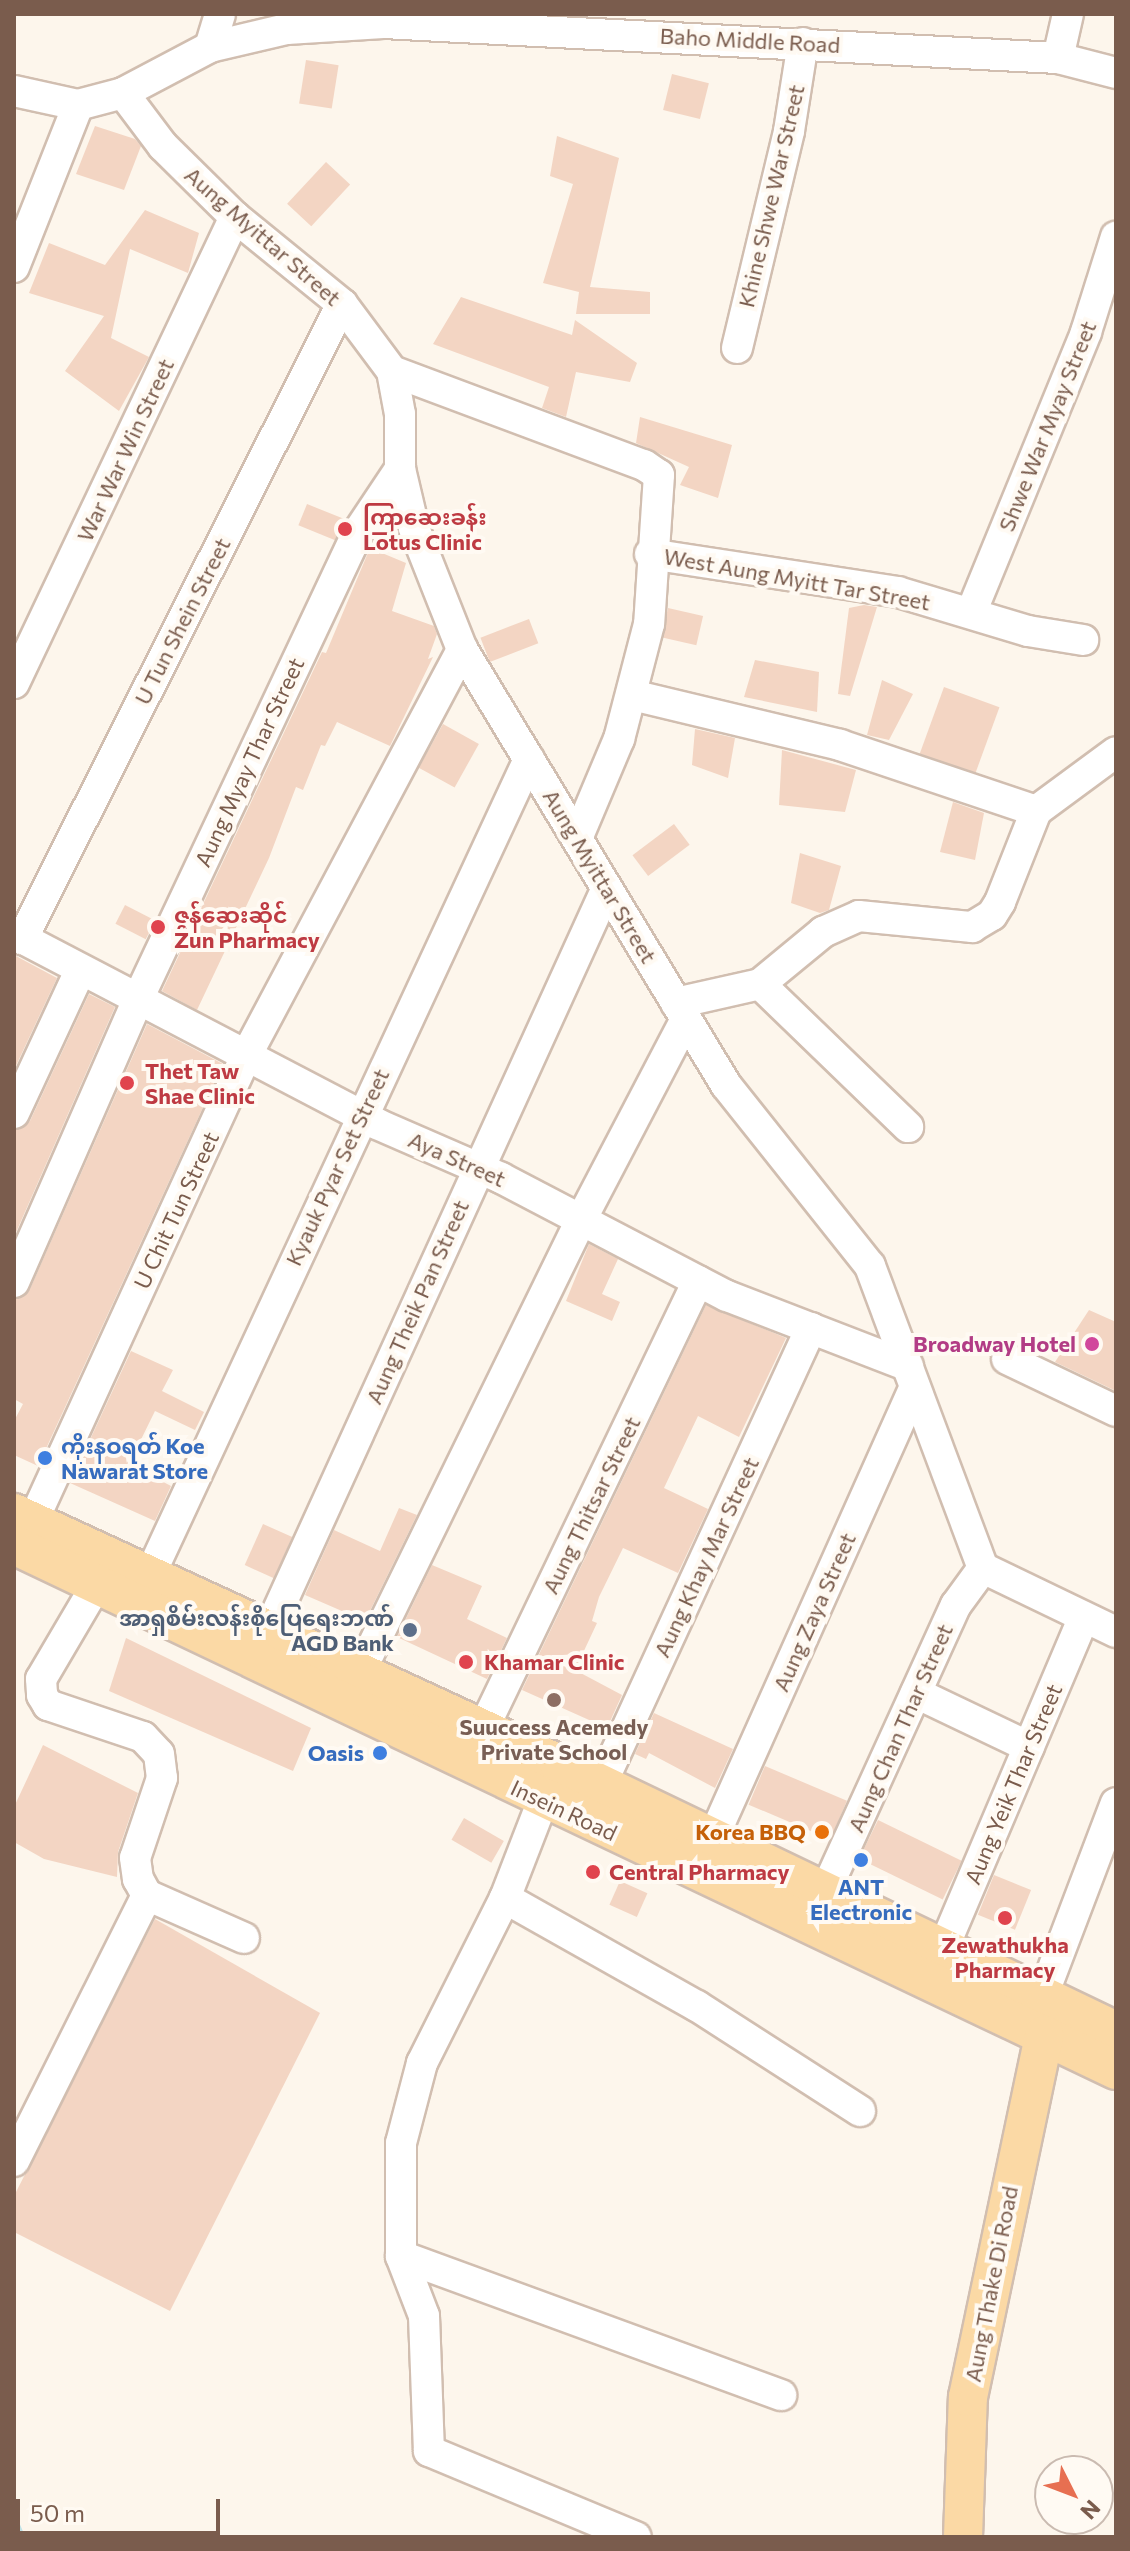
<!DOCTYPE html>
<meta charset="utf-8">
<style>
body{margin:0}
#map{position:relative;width:1130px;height:2551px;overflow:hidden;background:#fdf6ec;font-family:Commissioner,"Noto Sans Myanmar",sans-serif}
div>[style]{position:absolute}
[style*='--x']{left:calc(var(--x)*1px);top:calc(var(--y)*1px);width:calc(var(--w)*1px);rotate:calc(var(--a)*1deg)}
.stream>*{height:8px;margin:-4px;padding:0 4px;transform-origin:4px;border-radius:4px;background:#bfe3e8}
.building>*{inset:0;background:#f3d5c3;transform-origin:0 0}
.roads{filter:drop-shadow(2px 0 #d1beb0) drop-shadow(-2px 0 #d1beb0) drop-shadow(0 2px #d1beb0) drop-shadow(0 -2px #d1beb0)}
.minor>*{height:30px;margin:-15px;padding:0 15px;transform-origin:15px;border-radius:15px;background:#fff}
.major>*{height:38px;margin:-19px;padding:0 19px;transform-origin:19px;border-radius:19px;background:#fbd9a5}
.dots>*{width:22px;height:22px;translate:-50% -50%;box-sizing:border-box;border:4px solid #fffaf3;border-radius:50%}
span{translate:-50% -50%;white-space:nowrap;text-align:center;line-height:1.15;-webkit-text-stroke:8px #fffaf3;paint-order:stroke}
.street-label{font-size:22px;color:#7a5c4d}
.health-label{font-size:22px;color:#be3a42;font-weight:700}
.left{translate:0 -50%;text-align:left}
.hotel-label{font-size:22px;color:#b23c85;font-weight:700}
.right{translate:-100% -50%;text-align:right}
.shop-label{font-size:22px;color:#366cbe;font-weight:700}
.service-label{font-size:22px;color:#4e5e75;font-weight:700}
.education-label{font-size:22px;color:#785e54;font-weight:700}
.food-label{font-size:22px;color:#c56008;font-weight:700}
.frame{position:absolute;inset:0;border:16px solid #7a5c4d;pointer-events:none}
.north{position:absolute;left:1034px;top:2455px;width:80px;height:80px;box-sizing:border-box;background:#fffaf3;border:2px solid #cabbb1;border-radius:50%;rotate:132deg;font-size:22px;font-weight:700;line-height:32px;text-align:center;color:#7a5c4d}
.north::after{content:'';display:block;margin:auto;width:28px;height:36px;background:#e76f51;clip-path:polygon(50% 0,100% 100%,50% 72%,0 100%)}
.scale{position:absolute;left:16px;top:2499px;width:204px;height:36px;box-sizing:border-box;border:4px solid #7a5c4d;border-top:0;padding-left:10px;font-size:24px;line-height:28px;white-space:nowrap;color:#7a5c4d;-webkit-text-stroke:6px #fffaf3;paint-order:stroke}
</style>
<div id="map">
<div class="stream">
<div style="--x:14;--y:2521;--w:17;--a:66"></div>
</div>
<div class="building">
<div style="left:306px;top:60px;width:33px;height:44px;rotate:9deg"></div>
<div style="left:672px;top:74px;width:38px;height:37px;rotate:14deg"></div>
<div style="clip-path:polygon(95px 126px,135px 139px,141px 146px,124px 190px,76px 174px)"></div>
<div style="clip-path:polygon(557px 136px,619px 158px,590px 287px,650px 292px,650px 314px,576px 314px,579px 292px,543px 283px,573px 184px,550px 176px)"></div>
<div style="left:326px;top:162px;width:33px;height:57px;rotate:43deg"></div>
<div style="clip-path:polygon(145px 210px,199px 233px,188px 273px,130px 249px,111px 338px,149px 357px,119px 411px,65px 371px,104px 316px,29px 293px,49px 243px,105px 265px)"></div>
<div style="clip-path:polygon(461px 297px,572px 335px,575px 320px,637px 363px,630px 382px,576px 372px,566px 417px,542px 408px,549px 387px,433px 344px)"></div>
<div style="clip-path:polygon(640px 417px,732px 445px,718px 498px,680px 485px,689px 467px,636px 443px)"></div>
<div style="left:307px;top:504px;width:41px;height:23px;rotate:22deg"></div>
<div style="clip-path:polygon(370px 548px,406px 563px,392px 611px,434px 626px,437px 634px,428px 659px,433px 657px,390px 746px,337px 722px,325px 746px,321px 745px,303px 790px,296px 787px,269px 858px,197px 1010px,162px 991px,322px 652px,326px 653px)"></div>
<div style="clip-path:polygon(864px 605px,877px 607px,850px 696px,838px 694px,849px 608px)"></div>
<div style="left:668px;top:608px;width:36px;height:30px;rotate:13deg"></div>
<div style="left:529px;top:619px;width:26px;height:52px;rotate:69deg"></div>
<div style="clip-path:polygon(755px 660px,819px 672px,817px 712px,744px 697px)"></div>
<div style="clip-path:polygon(882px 680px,913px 694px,889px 740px,867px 735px)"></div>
<div style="left:944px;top:687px;width:59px;height:71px;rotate:20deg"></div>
<div style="left:443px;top:724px;width:41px;height:50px;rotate:29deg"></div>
<div style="clip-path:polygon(695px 729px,735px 738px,728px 778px,692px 765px)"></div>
<div style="clip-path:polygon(782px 750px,856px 770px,845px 812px,779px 805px)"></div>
<div style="clip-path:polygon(953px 802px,984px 813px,975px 860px,940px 852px)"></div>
<div style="left:674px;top:824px;width:26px;height:52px;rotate:53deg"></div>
<div style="clip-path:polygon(800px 853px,841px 866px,829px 910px,820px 913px,791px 903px)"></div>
<div style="left:125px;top:905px;width:34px;height:21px;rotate:27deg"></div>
<div style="clip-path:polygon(14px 955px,57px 978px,14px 1070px)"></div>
<div style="clip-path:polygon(89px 994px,115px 1007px,14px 1237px,14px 1131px,30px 1121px)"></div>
<div style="clip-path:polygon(147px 1024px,223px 1064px,38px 1466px,14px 1455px,14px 1421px,23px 1404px,14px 1399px,14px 1300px,30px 1289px)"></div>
<div style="clip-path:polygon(589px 1244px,618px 1259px,602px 1294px,620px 1302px,612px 1321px,566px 1301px)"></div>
<div style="clip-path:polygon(706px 1305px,786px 1338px,739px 1437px,698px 1416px,664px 1488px,708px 1509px,678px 1573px,623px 1548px,599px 1597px,592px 1621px,597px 1623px,575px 1670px,622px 1695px,607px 1728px,522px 1690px)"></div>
<div style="clip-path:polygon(1089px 1310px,1116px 1322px,1116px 1391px,1055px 1362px)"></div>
<div style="clip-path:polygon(131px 1351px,173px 1370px,162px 1391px,204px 1412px,195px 1430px,155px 1411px,129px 1464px,171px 1486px,155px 1521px,70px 1483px)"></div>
<div style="clip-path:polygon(399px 1508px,417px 1515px,365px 1621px,305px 1595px,334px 1530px,380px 1551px)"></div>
<div style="left:263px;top:1524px;width:32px;height:45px;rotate:24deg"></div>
<div style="clip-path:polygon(432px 1565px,482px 1586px,467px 1619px,507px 1638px,487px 1679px,397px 1637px)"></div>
<div style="clip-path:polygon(126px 1638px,311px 1728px,293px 1771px,109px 1691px)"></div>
<div style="clip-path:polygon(654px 1713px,733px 1749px,715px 1788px,649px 1753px,646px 1759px,635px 1754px)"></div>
<div style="clip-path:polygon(43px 1745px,138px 1793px,118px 1852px,117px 1877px,44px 1859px,14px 1842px,14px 1807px)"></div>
<div style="left:765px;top:1766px;width:89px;height:42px;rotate:23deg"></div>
<div style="left:464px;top:1818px;width:46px;height:25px;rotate:30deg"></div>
<div style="left:878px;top:1820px;width:93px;height:43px;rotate:26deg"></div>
<div style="left:994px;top:1875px;width:40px;height:43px;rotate:22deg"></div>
<div style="left:620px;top:1881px;width:30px;height:26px;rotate:24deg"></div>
<div style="clip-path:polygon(155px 1919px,320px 2013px,170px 2311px,14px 2232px,14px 2196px)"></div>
</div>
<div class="roads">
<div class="minor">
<div style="--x:210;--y:47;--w:34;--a:-73"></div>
<div style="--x:1058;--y:58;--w:45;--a:-77.2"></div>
<div style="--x:14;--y:91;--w:66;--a:12.3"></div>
<div style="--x:78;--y:105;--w:47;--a:-14.9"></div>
<div style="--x:123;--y:93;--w:98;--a:-27.9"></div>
<div style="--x:210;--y:47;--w:79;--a:-13.2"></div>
<div style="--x:287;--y:29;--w:96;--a:-3.6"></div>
<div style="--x:383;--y:23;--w:676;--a:2.97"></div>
<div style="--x:1058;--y:58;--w:60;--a:14.5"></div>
<div style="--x:123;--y:93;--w:66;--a:53"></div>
<div style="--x:163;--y:146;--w:101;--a:44.6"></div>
<div style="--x:235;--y:217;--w:138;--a:39.1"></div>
<div style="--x:342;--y:304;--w:84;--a:53.3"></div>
<div style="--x:392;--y:371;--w:44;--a:79.5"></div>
<div style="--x:400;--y:414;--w:55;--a:90"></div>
<div style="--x:400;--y:469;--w:61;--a:76.7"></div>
<div style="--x:414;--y:528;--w:130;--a:68.4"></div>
<div style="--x:462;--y:649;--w:510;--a:58.8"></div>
<div style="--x:726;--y:1085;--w:231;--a:51.5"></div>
<div style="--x:870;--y:1266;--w:322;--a:69.5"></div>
<div style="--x:983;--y:1568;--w:148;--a:25.7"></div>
<div style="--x:14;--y:267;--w:174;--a:-68.4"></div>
<div style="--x:737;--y:348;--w:223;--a:-76.5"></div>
<div style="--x:789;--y:131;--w:89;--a:-81"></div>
<div style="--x:392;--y:371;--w:269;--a:20.5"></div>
<div style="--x:644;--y:465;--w:18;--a:34"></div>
<div style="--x:659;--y:475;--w:149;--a:93.8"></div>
<div style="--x:649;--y:624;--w:119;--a:104.6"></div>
<div style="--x:619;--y:739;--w:105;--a:112.9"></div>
<div style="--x:650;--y:554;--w:251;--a:8.7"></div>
<div style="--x:898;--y:592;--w:136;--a:16.7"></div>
<div style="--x:1028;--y:631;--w:56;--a:9.3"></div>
<div style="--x:971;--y:613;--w:304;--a:-67.7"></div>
<div style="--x:1086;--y:332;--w:100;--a:-72.5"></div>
<div style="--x:14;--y:683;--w:516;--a:-64.63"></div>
<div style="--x:632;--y:695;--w:214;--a:13.5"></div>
<div style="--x:840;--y:745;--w:207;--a:18.6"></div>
<div style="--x:14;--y:934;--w:410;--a:27.6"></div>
<div style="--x:377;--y:1124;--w:135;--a:23.5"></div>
<div style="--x:501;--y:1178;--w:255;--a:27.6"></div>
<div style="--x:727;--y:1296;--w:194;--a:21.1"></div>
<div style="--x:22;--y:939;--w:711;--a:-63.25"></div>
<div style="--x:760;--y:984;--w:206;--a:44"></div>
<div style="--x:676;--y:1003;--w:86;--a:-12.7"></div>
<div style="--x:760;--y:984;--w:82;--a:-39.5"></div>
<div style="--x:823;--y:932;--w:39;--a:-24"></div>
<div style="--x:859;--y:916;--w:114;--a:5.6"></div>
<div style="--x:972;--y:927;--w:23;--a:-31"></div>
<div style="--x:992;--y:915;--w:15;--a:-58"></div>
<div style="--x:1000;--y:902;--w:98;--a:-68.4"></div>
<div style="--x:1036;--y:811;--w:99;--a:-36.4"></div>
<div style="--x:14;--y:1113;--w:157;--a:-65.1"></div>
<div style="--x:14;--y:1282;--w:309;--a:-66.3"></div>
<div style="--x:138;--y:999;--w:516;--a:-64.78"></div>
<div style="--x:358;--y:532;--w:76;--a:-56.3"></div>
<div style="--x:1007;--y:1359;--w:121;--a:25.5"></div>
<div style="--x:33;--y:1521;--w:511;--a:-65.39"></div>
<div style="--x:246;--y:1056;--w:461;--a:-62"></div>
<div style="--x:149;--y:1577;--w:902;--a:-65.08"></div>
<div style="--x:97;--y:1584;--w:110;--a:120.5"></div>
<div style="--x:41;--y:1679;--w:16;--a:86"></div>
<div style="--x:42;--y:1695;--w:12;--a:59"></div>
<div style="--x:48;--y:1705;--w:100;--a:18.6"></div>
<div style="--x:143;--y:1737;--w:23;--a:47"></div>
<div style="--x:159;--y:1754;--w:24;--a:83"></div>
<div style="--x:162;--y:1778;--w:84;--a:108.6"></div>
<div style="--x:135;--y:1858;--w:21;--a:82"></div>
<div style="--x:138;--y:1879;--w:18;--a:61"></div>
<div style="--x:147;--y:1895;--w:106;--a:23.9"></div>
<div style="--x:269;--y:1630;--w:815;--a:-65.51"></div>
<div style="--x:360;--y:1672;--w:503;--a:-63.94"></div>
<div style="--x:581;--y:1220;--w:227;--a:-62.4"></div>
<div style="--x:916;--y:1693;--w:125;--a:25.5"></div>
<div style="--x:474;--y:1748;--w:518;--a:-64.37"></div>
<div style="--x:552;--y:1777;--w:130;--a:111.2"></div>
<div style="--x:505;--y:1898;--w:185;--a:116.7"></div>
<div style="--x:422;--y:2063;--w:83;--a:104.7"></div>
<div style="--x:401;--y:2143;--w:113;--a:90"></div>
<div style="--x:401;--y:2256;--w:64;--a:69"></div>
<div style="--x:424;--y:2316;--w:135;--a:87.9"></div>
<div style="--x:429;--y:2451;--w:224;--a:22.6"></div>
<div style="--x:601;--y:1785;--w:503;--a:-65.32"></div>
<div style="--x:713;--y:1838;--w:494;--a:-65.9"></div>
<div style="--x:825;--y:1892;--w:315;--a:-65.5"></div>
<div style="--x:956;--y:1605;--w:46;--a:-53.9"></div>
<div style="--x:505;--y:1898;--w:220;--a:29.4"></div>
<div style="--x:697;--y:2006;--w:194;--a:32.8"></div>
<div style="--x:943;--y:1949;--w:358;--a:-67"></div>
<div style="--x:1043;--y:2015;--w:20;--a:-90"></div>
<div style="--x:1043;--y:1995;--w:205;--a:-69.2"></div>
<div style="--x:14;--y:2161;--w:297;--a:-63.4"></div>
<div style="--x:401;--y:2256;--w:405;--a:20.1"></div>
</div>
<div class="major">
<div style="--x:14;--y:1513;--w:600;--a:24.73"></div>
<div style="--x:559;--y:1764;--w:618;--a:25.61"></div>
<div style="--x:14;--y:1545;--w:1221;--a:25.47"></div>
<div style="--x:963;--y:2537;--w:140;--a:-88"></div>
<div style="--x:968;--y:2397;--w:370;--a:-78.1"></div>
</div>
</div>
<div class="dots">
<div style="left:345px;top:529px;background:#e0444e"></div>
<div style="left:158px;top:927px;background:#e0444e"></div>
<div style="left:127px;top:1083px;background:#e0444e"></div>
<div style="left:1092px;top:1344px;background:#d1479c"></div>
<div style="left:45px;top:1458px;background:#3f7fe0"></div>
<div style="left:410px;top:1630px;background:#5c6f8a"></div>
<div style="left:466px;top:1662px;background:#e0444e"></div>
<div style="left:554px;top:1700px;background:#8d6e63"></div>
<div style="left:380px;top:1753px;background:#3f7fe0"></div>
<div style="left:822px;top:1832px;background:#e8710a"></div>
<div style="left:861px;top:1860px;background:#3f7fe0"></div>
<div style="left:593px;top:1872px;background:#e0444e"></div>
<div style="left:1005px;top:1918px;background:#e0444e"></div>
</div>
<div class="street-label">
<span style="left:750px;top:40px;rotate:3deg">Baho Middle Road</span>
<span style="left:771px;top:196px;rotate:-77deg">Khine Shwe War Street</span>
<span style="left:263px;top:236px;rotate:41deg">Aung Myittar Street</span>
<span style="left:1047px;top:426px;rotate:-68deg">Shwe War Myay Street</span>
<span style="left:125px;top:450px;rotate:-65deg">War War Win Street</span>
<span style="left:797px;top:579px;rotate:10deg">West Aung Myitt Tar Street</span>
<span style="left:182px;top:621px;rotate:-63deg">U Tun Shein Street</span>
<span style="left:249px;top:762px;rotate:-65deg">Aung Myay Thar Street</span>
<span style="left:600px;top:876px;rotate:59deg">Aung Myittar Street</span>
<span style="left:457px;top:1159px;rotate:24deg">Aya Street</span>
<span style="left:337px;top:1167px;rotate:-65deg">Kyauk Pyar Set Street</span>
<span style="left:176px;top:1210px;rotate:-65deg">U Chit Tun Street</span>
<span style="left:417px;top:1302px;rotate:-66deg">Aung Theik Pan Street</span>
<span style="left:591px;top:1505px;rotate:-64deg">Aung Thitsar Street</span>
<span style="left:706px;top:1557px;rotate:-65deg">Aung Khay Mar Street</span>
<span style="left:814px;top:1612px;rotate:-66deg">Aung Zaya Street</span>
<span style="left:900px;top:1728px;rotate:-66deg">Aung Chan Thar Street</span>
<span style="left:1013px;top:1784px;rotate:-67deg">Aung Yeik Thar Street</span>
<span style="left:564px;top:1810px;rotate:25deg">Insein Road</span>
<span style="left:991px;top:2284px;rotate:-79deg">Aung Thake Di Road</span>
</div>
<div class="health-label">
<span class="left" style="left:363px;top:529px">ကြာဆေးခန်း<br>Lotus Clinic</span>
<span class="left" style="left:174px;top:927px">ဇွန်ဆေးဆိုင်<br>Zun Pharmacy</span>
<span class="left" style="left:145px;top:1083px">Thet Taw<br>Shae Clinic</span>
<span class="left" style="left:484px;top:1662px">Khamar Clinic</span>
<span class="left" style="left:609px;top:1872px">Central Pharmacy</span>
<span style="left:1005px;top:1957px">Zewathukha<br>Pharmacy</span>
</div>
<div class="hotel-label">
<span class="right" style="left:1076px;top:1344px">Broadway Hotel</span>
</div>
<div class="shop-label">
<span class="left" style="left:61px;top:1458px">ကိုးနဝရတ် Koe<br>Nawarat Store</span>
<span class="right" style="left:364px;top:1753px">Oasis</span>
<span style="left:861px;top:1899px">ANT<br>Electronic</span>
</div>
<div class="service-label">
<span class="right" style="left:394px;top:1630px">အာရှစိမ်းလန်းစိုပြေရေးဘဏ်<br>AGD Bank</span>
</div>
<div class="education-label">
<span style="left:554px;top:1739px">Suuccess Acemedy<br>Private School</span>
</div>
<div class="food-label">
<span class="right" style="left:806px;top:1832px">Korea BBQ</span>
</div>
<div class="frame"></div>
<div class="north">N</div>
<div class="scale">50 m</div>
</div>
